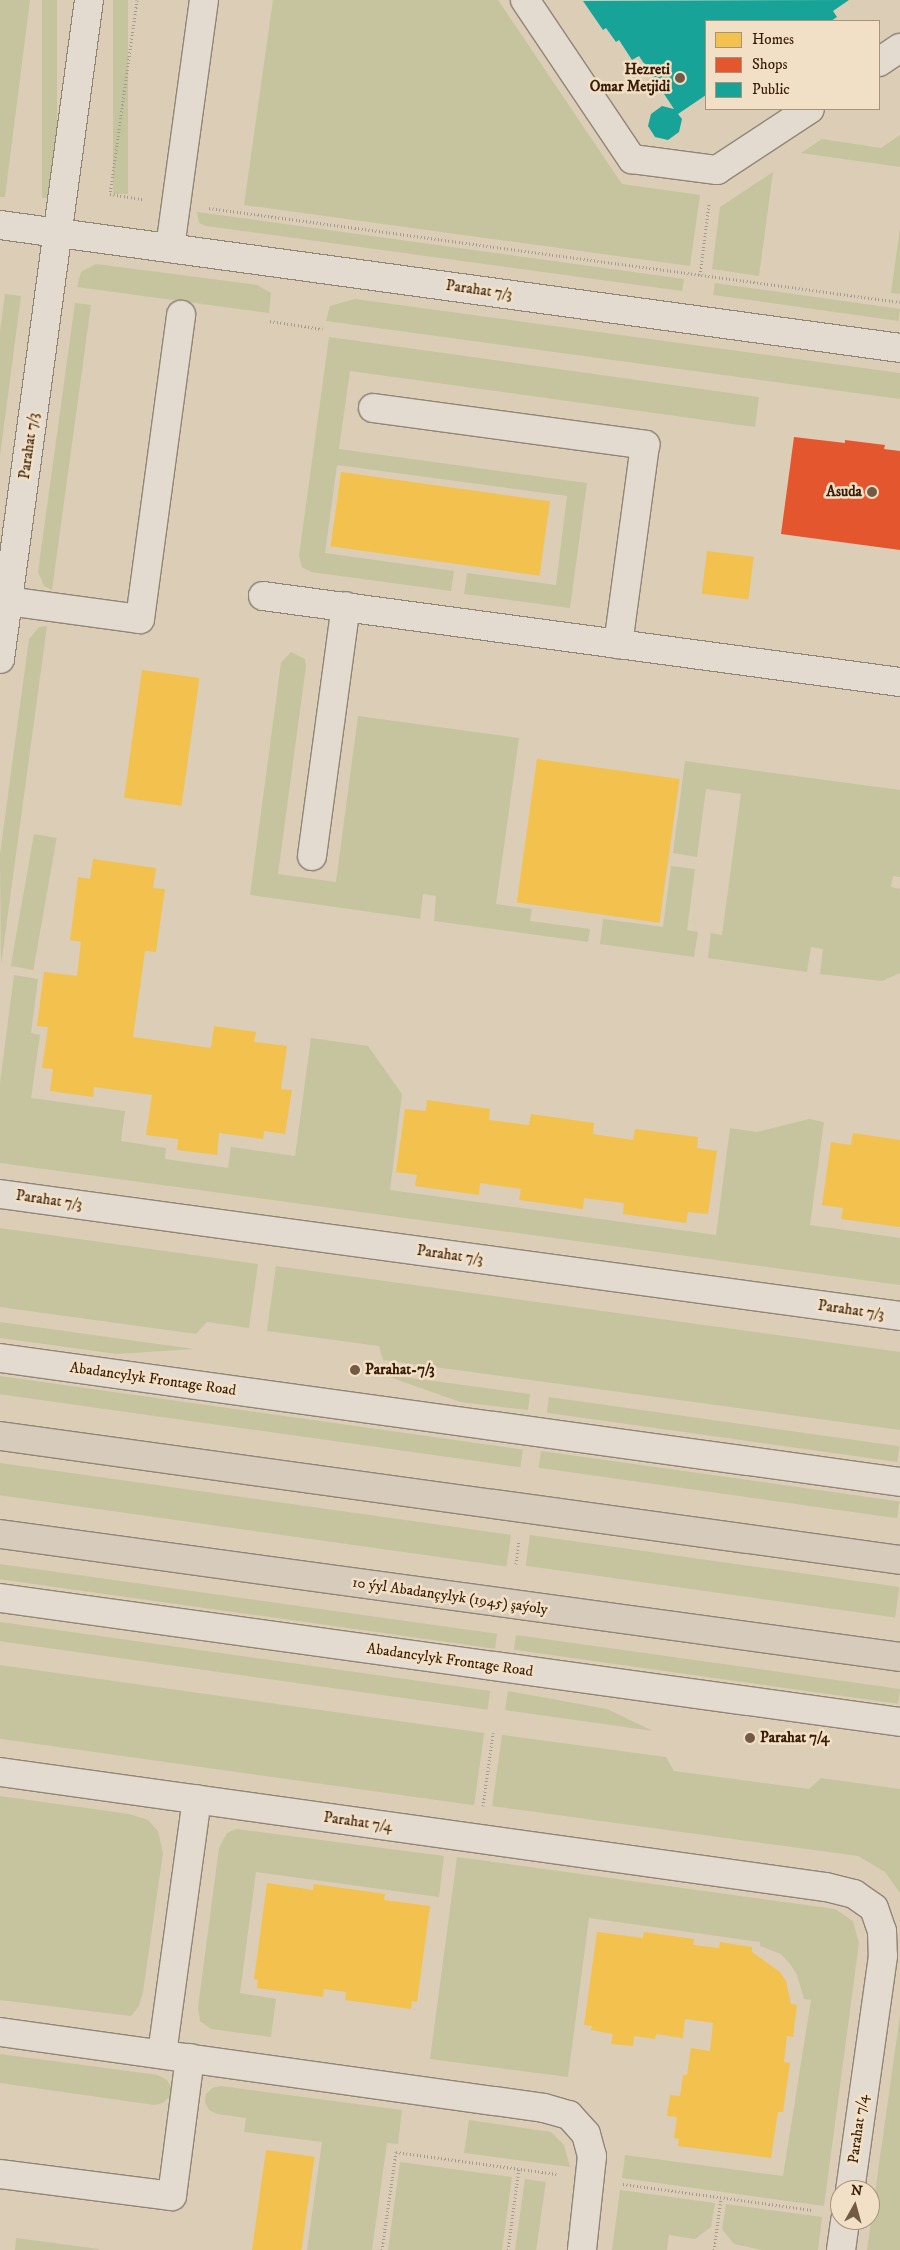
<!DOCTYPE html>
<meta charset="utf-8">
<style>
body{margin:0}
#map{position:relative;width:900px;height:2250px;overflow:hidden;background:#dccdb7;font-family:"IM FELL DW Pica",serif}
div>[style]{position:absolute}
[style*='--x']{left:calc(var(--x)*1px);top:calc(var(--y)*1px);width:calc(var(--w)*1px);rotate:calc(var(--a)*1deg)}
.green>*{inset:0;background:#c5c49e;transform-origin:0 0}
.homes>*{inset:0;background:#f2c14e;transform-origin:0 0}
.shops>*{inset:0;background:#e4572e}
.public>*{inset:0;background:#17a398}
.path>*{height:3px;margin-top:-1.5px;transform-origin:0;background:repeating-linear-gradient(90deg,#a39a90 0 1px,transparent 0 3.5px)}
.roads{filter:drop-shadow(1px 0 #918576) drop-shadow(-1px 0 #918576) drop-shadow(0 1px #918576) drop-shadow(0 -1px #918576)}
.minor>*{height:28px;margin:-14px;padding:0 14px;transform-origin:14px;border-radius:14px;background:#e3dbd0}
.major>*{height:28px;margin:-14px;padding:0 14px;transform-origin:14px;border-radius:14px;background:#d7cbbb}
.dots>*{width:14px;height:14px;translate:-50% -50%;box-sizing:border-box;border:2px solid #f2e0c6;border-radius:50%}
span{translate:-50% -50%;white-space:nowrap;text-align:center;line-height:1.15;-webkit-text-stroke:5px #f2e0c6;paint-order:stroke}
.poi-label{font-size:15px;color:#391c07;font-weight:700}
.right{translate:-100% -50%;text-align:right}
.left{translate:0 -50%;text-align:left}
.street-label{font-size:15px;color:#391c07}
.legend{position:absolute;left:705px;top:20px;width:175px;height:90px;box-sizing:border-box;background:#f2e0c6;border:1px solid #a8927a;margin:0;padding:6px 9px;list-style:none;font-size:15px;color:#391c07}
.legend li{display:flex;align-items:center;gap:10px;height:25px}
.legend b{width:25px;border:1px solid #a8927a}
.north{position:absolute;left:830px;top:2180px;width:50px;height:50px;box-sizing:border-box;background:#f2e0c6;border:1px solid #a8927a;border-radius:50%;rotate:7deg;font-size:14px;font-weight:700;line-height:20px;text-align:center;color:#391c07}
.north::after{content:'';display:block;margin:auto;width:18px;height:22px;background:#725a45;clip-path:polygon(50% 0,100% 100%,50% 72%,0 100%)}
</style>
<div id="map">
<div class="green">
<div style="clip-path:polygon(0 0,30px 0,5px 197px,0 197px)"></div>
<div style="left:42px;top:0;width:15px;height:198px"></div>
<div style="left:113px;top:0;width:15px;height:194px"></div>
<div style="clip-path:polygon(273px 0,498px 0,622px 184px,700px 195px,690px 266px,244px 205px)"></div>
<div style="clip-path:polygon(900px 135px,900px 167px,801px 153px,822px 139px,881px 148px)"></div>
<div style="clip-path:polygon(773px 172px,759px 276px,712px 269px,720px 207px)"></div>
<div style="clip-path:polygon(197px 212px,684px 279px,682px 291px,206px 226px,199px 223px)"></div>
<div style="clip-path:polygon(900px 228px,900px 294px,891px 293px)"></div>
<div style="clip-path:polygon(96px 264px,257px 285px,271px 293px,269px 313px,77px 287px,81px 272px)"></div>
<div style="left:715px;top:283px;width:187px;height:12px;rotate:8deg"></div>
<div style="clip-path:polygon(5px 294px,21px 296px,0 456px,0 331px)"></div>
<div style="clip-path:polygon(355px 299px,900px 373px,900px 399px,326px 321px,330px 306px)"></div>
<div style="clip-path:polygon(75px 303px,91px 305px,52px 590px,44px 586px,38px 572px)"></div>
<div style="clip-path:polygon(329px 337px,759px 397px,755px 427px,350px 371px,339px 449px,587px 483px,570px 608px,464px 594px,467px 573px,556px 585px,567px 496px,337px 465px,325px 553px,454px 571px,451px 591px,311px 572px,302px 567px,299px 556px)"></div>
<div style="clip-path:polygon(47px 626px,1px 965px,0 854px,29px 639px,39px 627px)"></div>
<div style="clip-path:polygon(291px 652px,305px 659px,306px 666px,278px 874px,336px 882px,358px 716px,519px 738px,496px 904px,532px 909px,530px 921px,590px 929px,588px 942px,434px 921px,436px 896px,423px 894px,420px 919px,250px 895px,281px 663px)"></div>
<div style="clip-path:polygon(685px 761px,900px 790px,900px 877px,893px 876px,891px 887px,900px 889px,900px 973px,882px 981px,820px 974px,823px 949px,811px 947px,807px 972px,708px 958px,711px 933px,722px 935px,741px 794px,706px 789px,697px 857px,673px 853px)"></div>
<div style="left:34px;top:834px;width:23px;height:134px;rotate:10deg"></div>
<div style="clip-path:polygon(671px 866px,695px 869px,687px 930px,698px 932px,694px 957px,600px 944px,603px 919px,663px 927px)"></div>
<div style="clip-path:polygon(14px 975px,38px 979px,31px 1033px,40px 1035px,31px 1098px,125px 1111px,121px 1141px,166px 1148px,165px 1159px,228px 1168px,231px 1147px,295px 1156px,311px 1038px,368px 1046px,402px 1094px,390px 1190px,716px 1235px,730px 1128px,757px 1132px,809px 1119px,824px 1122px,810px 1225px,900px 1238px,900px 1285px,0 1163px,0 1083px)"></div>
<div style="clip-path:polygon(0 1228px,258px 1264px,249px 1328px,207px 1322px,196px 1334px,0 1307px)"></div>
<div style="clip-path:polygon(276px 1266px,900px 1352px,900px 1430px,383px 1360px,379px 1346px,267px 1331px)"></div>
<div style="clip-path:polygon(0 1322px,194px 1349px,117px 1354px,0 1338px)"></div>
<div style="clip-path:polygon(381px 1374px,530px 1394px,528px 1410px,460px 1402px)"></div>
<div style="left:0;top:1376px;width:528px;height:18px;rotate:8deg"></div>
<div style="left:549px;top:1397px;width:354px;height:16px;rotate:8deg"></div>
<div style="left:541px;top:1451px;width:362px;height:17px;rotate:8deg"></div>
<div style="left:0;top:1463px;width:516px;height:32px;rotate:8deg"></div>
<div style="left:530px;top:1535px;width:373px;height:31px;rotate:8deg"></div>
<div style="left:0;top:1564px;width:502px;height:15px;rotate:8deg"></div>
<div style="left:0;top:1622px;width:495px;height:19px;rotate:8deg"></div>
<div style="left:516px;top:1635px;width:388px;height:15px;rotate:8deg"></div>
<div style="left:0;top:1665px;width:489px;height:73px;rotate:8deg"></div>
<div style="clip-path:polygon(508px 1691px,607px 1709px,653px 1731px,505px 1710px)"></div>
<div style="clip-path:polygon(502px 1735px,666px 1757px,674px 1771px,809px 1789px,821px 1778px,900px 1789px,900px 1893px,885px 1872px,858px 1856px,492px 1806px)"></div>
<div style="clip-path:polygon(0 1796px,129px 1814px,148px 1820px,158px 1831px,163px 1853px,143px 1992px,139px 2006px,131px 2016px,0 2000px)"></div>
<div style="clip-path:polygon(236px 1829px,444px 1856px,439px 1897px,256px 1872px,240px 1993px,276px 1999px,271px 2037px,211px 2029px,200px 2021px,198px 2007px,219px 1848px,227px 1833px)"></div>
<div style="clip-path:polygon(457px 1857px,835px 1909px,853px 1921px,859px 1943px,824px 2206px,622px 2178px,625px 2155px,783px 2176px,811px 2000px,804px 1999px,797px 1975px,790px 1964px,781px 1954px,760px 1946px,760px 1942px,589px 1918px,568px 2077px,430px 2059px)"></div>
<div style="clip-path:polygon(900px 2015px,900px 2250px,867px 2250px)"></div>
<div style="clip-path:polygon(0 2054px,158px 2075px,167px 2080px,171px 2087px,170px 2096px,163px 2103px,154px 2105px,0 2083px)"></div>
<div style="clip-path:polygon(221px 2086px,402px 2110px,398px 2144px,387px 2143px,372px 2250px,307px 2250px,322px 2142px,244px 2132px,246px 2118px,217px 2114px,209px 2110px,205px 2102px,206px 2094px,212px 2088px)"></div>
<div style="clip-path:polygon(469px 2120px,551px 2132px,564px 2145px,570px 2167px,464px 2153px)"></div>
<div style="clip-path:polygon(400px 2162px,512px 2177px,502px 2250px,388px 2250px)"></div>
<div style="left:525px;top:2179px;width:21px;height:72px;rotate:8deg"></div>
<div style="clip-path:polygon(620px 2190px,715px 2203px,711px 2227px,695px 2239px,669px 2235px,667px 2250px,612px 2250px)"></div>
<div style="clip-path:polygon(726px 2204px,822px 2217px,818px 2250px,762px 2250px,734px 2244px,722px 2229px)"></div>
<div style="clip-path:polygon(16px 2238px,99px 2249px,99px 2250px,15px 2250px)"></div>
</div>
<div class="homes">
<div style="left:341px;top:472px;width:211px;height:75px;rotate:8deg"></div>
<div style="left:707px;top:551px;width:47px;height:43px;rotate:7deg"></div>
<div style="left:142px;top:670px;width:58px;height:129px;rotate:8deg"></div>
<div style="left:537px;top:759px;width:144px;height:145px;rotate:8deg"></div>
<div style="clip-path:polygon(93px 859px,156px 868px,153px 888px,165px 889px,156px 952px,145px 951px,133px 1037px,211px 1048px,214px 1026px,256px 1032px,254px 1042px,287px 1046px,281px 1089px,292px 1090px,285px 1134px,264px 1131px,263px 1139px,219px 1133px,217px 1155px,177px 1150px,178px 1139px,146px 1135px,152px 1095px,94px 1087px,93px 1097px,50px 1091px,53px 1069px,42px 1068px,48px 1027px,37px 1026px,44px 972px,77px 976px,81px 942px,70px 940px,78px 877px,90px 879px)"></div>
<div style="clip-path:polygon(427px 1100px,490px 1109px,489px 1120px,529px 1125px,531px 1114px,594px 1123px,593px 1134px,633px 1140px,635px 1129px,698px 1137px,697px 1148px,717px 1151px,708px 1214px,688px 1212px,686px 1223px,623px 1214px,624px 1203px,584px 1198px,583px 1209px,519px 1200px,521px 1189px,480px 1183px,479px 1195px,415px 1186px,417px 1175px,396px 1172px,405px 1109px,426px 1111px)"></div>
<div style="clip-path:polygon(853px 1133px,900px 1140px,900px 1227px,841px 1219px,843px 1208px,822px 1205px,831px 1142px,851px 1145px)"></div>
<div style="clip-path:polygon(267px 1883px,313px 1890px,314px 1884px,385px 1894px,384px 1900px,430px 1906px,417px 2002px,412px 2001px,411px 2009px,345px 2000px,346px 1992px,324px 1989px,323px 1997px,257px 1988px,258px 1980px,254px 1979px)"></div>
<div style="clip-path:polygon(597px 1932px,643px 1938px,644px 1932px,694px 1939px,693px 1945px,719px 1948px,720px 1942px,752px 1947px,752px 1952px,780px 1972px,786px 1981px,791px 2004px,797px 2005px,793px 2037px,787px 2036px,784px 2062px,790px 2063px,783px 2112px,778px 2112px,771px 2158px,678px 2146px,679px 2139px,674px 2138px,677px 2117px,667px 2116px,670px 2095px,680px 2096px,683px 2075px,687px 2075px,691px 2048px,710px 2051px,713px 2023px,685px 2019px,683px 2038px,656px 2034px,655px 2039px,634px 2036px,633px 2046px,611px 2044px,613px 2034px,591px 2030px,592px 2026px,584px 2025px)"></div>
<div style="left:266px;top:2150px;width:49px;height:101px;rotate:8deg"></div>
</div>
<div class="shops">
<div style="clip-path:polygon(794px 437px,845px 443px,845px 440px,885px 445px,884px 449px,900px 451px,900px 550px,781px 534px)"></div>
</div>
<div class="public">
<div style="clip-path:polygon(849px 0,833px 11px,837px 17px,831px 21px,706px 21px,706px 95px,678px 114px,682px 119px,679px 132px,668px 140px,655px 137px,648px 126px,651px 114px,662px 106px,674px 109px,639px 56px,632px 60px,619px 40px,616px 42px,606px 28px,603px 30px,583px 1px)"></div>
</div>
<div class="path">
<div style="--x:137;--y:0;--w:196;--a:97.9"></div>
<div style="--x:110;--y:194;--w:33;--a:9"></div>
<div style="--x:209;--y:208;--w:697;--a:7.75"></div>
<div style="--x:700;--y:275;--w:72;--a:-82.8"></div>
<div style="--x:270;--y:321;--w:53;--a:8.7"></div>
<div style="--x:516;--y:1564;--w:23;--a:-83"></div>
<div style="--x:483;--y:1806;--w:74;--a:-82.2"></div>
<div style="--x:623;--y:2184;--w:191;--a:7.8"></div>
<div style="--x:382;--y:2250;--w:99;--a:-81.9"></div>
<div style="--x:396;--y:2152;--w:162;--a:7.8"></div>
<div style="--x:508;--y:2250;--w:83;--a:-82.4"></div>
<div style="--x:714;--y:2250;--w:52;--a:-82.3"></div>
</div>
<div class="roads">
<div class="minor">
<div style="--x:525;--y:0;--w:192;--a:56.1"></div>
<div style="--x:632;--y:159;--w:86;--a:7.4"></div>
<div style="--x:717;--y:170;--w:111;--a:-33.3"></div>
<div style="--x:879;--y:62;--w:25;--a:-34"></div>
<div style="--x:0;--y:225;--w:908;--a:7.78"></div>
<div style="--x:170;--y:248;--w:250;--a:-82.2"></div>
<div style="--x:373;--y:408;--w:275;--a:7.7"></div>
<div style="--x:645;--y:445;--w:201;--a:97.7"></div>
<div style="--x:263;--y:596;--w:643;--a:7.69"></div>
<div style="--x:8;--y:601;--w:133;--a:7.8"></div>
<div style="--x:140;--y:619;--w:307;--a:-82.3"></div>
<div style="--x:0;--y:659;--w:665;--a:-82.31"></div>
<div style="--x:312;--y:856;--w:252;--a:-82.3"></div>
<div style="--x:0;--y:1194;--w:908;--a:7.72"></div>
<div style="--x:0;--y:1358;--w:909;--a:7.84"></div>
<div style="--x:0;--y:1598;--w:909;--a:7.84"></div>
<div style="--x:0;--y:1772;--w:834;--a:7.93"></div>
<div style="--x:826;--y:1887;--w:29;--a:14"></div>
<div style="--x:854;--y:1894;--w:24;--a:35"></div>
<div style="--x:874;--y:1908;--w:24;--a:71"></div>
<div style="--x:882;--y:1931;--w:25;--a:88"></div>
<div style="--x:883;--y:1956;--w:236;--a:98"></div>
<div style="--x:0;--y:2032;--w:549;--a:7.95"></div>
<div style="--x:544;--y:2108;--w:26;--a:16"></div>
<div style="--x:569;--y:2115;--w:25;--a:48"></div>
<div style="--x:586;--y:2134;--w:23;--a:75"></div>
<div style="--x:592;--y:2156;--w:95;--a:96.1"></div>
<div style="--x:162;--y:2054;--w:257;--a:-82.2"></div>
<div style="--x:0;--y:2174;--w:173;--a:7.3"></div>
<div style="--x:172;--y:2196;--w:139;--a:-82.6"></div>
<div style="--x:841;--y:2250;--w:30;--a:-82"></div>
</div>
<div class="major">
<div style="--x:0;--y:1436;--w:909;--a:7.84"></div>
<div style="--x:0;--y:1534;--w:908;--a:7.78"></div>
</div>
</div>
<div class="dots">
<div style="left:680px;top:78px;background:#725a45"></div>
<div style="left:872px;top:492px;background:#725a45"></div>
<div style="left:355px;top:1370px;background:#725a45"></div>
<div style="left:750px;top:1738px;background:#725a45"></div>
</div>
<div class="poi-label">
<span class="right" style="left:670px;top:78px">Hezreti<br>Omar Metjidi</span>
<span class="right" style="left:862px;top:492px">Asuda</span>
<span class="left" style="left:365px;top:1370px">Parahat-7/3</span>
<span class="left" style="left:760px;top:1738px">Parahat 7/4</span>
</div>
<div class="street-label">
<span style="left:479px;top:290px;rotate:8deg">Parahat 7/3</span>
<span style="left:29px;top:446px;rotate:-82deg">Parahat 7/3</span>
<span style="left:49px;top:1200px;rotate:8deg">Parahat 7/3</span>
<span style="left:450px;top:1255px;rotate:8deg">Parahat 7/3</span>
<span style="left:851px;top:1310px;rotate:8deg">Parahat 7/3</span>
<span style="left:153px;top:1379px;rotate:8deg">Abadancylyk Frontage Road</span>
<span style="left:450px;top:1596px;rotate:8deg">10 ýyl Abadançylyk (1945) şaýoly</span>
<span style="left:450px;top:1660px;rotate:8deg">Abadancylyk Frontage Road</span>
<span style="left:358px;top:1822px;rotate:8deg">Parahat 7/4</span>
<span style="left:858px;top:2129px;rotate:-82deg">Parahat 7/4</span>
</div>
<ul class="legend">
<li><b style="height:14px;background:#f2c14e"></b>Homes</li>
<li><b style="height:14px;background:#e4572e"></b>Shops</li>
<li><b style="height:14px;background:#17a398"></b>Public</li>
</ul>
<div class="north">N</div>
</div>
